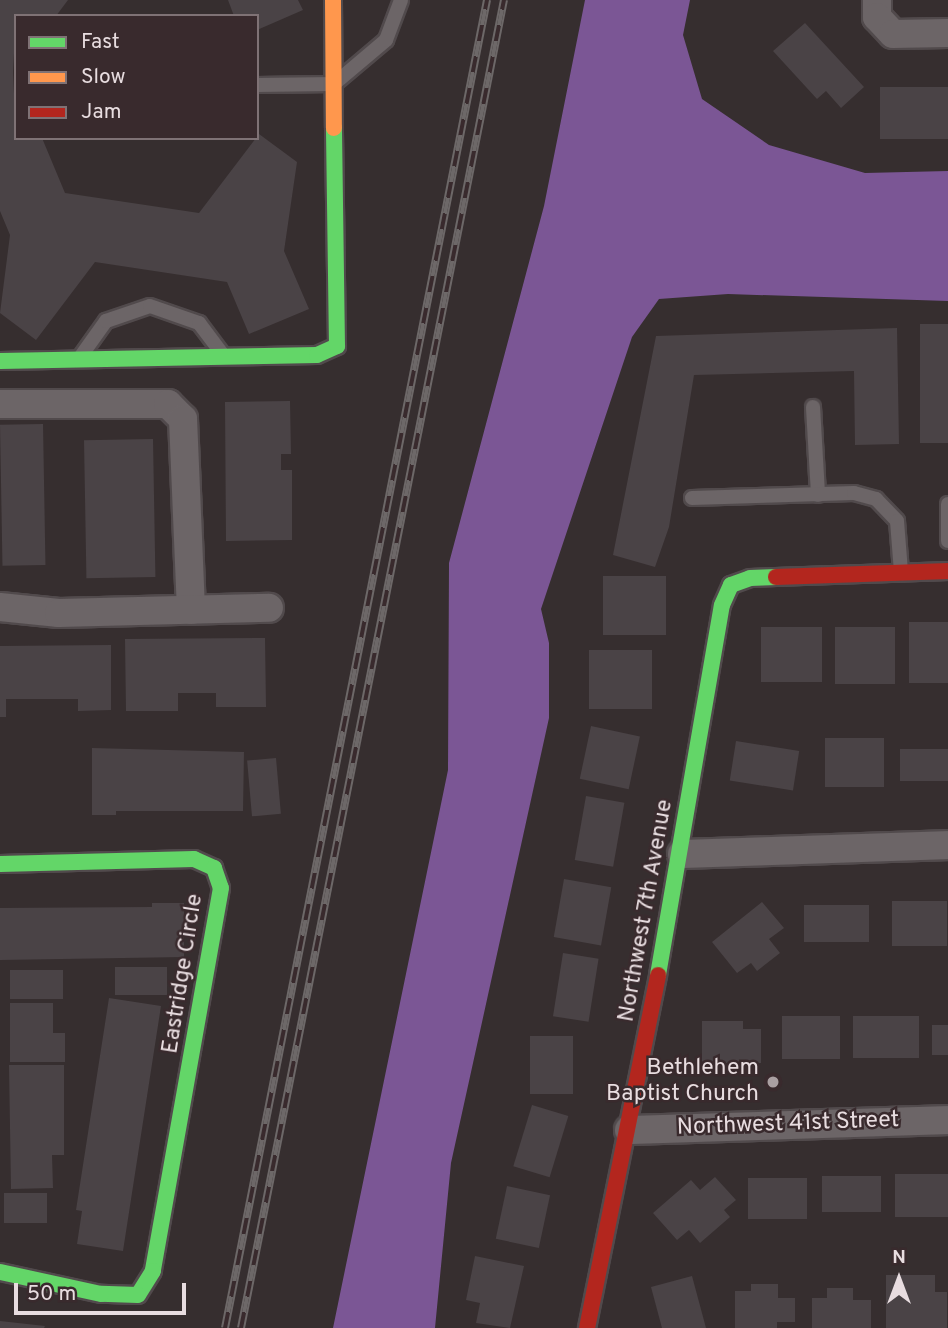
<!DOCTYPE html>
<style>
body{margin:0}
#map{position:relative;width:948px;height:1328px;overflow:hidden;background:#362e2f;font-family:Overpass,sans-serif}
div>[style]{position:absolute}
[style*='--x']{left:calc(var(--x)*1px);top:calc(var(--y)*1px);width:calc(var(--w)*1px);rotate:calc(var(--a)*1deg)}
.water>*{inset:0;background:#7b5695}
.building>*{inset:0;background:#4a4346;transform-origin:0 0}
.roads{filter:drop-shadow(2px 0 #514a4c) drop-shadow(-2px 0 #514a4c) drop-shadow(0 2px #514a4c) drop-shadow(0 -2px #514a4c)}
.lane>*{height:14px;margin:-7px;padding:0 7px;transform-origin:7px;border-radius:7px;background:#6c6567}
.street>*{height:28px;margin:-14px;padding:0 14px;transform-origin:14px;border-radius:14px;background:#6c6567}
.fast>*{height:16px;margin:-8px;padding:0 8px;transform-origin:8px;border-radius:8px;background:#63d668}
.slow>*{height:16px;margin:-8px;padding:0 8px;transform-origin:8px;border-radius:8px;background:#ff974d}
.jam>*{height:16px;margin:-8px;padding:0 8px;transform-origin:8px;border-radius:8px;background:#b3261e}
.rail>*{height:8px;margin-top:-4px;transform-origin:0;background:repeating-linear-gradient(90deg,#392a2d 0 16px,#6d6868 0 32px);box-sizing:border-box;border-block:2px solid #6d6868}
.dots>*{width:19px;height:19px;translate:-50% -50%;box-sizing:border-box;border:4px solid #392a2d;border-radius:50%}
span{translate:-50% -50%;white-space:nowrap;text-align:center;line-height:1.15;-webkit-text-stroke:5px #392a2d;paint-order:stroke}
.street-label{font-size:23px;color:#e8dde0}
.poi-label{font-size:23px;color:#e8dde0}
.right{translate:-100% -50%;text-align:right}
.legend{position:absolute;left:14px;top:14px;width:245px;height:126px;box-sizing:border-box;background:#392a2d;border:2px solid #7f7275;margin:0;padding:9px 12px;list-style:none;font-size:21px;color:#e8dde0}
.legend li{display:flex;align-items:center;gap:14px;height:35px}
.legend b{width:35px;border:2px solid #7f7275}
.north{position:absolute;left:864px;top:1244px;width:70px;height:70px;-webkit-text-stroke:5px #392a2d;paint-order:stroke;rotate:0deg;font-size:19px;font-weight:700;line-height:28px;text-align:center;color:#e8dde0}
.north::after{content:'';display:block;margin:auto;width:24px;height:32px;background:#e8dde0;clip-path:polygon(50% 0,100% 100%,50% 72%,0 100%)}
.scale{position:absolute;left:14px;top:1283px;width:172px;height:32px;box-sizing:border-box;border:4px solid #e8dde0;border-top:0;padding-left:9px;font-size:21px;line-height:24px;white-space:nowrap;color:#e8dde0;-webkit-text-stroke:5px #392a2d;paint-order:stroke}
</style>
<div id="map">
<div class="water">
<div style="clip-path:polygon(585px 0,690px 0,683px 35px,702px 99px,769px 145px,865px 173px,948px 171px,948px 301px,728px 294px,659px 299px,632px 337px,541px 609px,549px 643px,549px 718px,451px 1163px,435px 1328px,333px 1328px,448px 770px,449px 563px,544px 206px)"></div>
</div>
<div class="building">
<div style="clip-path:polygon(0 0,68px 0,56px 16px,16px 16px,13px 72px,16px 138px,42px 138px,65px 193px,199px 213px,259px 134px,297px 162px,284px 251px,309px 309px,249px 334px,227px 282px,95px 262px,36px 340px,0 313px,10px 235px,0 211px)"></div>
<div style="clip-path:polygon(228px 0,298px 0,303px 10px,257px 30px,257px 16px,234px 16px)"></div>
<div style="clip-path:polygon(805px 23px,864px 87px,841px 108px,826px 91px,817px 99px,773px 51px)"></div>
<div style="left:948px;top:87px;width:52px;height:68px;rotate:90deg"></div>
<div style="left:920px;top:324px;width:28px;height:119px"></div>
<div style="clip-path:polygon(897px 328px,899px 444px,855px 445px,854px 371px,694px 375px,669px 527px,655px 567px,613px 555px,656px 336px)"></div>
<div style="clip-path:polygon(290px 401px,291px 454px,281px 454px,281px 470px,292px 470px,292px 540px,226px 541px,225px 402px)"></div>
<div style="left:43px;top:424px;width:141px;height:43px;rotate:89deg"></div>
<div style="left:153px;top:439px;width:138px;height:69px;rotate:89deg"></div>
<div style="left:603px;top:576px;width:63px;height:59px"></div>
<div style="left:909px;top:622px;width:39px;height:61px"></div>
<div style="left:761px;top:627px;width:61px;height:55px"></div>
<div style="left:835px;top:627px;width:60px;height:57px"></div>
<div style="clip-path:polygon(265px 638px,266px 707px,216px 707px,216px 693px,178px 693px,178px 711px,126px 711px,125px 639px)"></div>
<div style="clip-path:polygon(111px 645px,111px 710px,78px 711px,78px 699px,6px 699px,6px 717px,0 717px,0 646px)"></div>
<div style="left:589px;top:650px;width:63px;height:59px"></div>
<div style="left:591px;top:726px;width:50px;height:54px;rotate:12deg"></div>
<div style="left:825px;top:738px;width:59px;height:49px"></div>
<div style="left:736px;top:741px;width:64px;height:40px;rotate:9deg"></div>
<div style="clip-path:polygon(92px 748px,244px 752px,243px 811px,116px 811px,116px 815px,92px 815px)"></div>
<div style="left:900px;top:749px;width:48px;height:32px"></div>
<div style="left:276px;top:758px;width:56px;height:29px;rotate:85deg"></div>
<div style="left:586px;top:796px;width:39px;height:65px;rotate:10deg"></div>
<div style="left:564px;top:879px;width:48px;height:59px;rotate:10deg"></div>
<div style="left:892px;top:901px;width:55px;height:45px"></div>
<div style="clip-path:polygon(762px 902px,784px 928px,769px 939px,780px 953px,757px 971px,751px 963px,737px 973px,712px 942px)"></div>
<div style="clip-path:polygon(152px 903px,184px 903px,184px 957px,0 960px,0 908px,152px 907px)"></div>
<div style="left:804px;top:905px;width:65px;height:37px"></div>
<div style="left:563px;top:953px;width:36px;height:64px;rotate:9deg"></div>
<div style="left:115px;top:967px;width:52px;height:28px"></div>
<div style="left:10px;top:970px;width:53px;height:29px"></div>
<div style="clip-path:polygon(109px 998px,161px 1006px,123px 1251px,77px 1244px,82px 1211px,76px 1210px)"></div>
<div style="clip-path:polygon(10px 1003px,53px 1003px,53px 1033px,65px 1033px,65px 1062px,10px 1062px)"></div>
<div style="left:782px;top:1016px;width:58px;height:43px"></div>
<div style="left:853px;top:1016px;width:66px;height:42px"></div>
<div style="clip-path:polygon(702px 1021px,743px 1021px,743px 1029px,761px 1029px,761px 1063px,702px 1063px)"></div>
<div style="left:932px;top:1025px;width:16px;height:30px"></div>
<div style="left:530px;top:1036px;width:43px;height:58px"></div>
<div style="clip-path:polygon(9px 1065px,64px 1065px,64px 1155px,52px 1155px,53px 1188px,11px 1189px)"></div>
<div style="left:532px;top:1105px;width:38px;height:64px;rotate:17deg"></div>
<div style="left:895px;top:1174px;width:53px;height:43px"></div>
<div style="left:822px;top:1176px;width:59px;height:36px"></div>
<div style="clip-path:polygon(715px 1177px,736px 1200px,724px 1210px,730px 1217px,700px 1243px,689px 1230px,677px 1240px,653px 1213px,691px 1180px,700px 1190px)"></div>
<div style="left:748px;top:1178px;width:59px;height:41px"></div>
<div style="left:507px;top:1186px;width:44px;height:54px;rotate:12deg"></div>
<div style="left:4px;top:1193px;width:43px;height:30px"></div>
<div style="clip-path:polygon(475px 1256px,524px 1266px,510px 1328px,476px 1323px,480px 1303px,466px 1300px)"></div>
<div style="clip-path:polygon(886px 1275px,935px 1275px,935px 1292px,947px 1292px,947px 1328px,886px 1328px)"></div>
<div style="clip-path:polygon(692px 1276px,706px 1328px,662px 1328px,651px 1287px)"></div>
<div style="clip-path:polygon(751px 1284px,778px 1284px,778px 1298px,795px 1298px,795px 1322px,777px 1322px,777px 1328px,735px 1328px,735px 1291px,751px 1291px)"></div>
<div style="clip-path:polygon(827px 1288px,853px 1288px,853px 1300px,871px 1300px,871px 1328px,812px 1328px,812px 1298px,827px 1298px)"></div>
<div style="clip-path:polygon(0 1321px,45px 1326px,44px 1328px,0 1328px)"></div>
</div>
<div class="roads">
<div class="lane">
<div style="--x:257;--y:85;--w:77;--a:-0.7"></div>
<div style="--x:334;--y:84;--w:68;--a:-40.2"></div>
<div style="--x:386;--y:40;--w:43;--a:-69.4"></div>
<div style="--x:81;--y:356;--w:43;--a:-54.5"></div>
<div style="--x:106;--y:321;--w:46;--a:-18.8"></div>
<div style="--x:150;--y:306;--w:52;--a:19.1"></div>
<div style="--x:199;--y:323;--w:38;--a:53"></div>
<div style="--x:813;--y:407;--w:88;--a:86.7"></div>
<div style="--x:692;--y:498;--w:162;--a:-1.8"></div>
<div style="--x:854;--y:493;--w:23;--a:15"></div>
<div style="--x:876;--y:499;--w:30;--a:46"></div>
<div style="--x:897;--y:521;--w:51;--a:85.5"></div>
<div style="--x:948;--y:504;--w:37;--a:90"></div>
</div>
<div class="street">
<div style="--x:877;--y:0;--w:17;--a:90"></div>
<div style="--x:877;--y:17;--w:23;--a:47"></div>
<div style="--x:893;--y:34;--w:55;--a:-1"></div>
<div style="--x:0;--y:404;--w:168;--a:0"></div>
<div style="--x:168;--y:404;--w:21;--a:45"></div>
<div style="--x:183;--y:419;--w:191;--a:87.6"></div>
<div style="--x:0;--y:607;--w:59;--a:5.8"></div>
<div style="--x:59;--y:613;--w:210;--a:-1.4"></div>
<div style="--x:682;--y:854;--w:266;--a:-1.9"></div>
<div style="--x:629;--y:1130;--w:319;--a:-1.8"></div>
</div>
<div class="fast">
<div style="--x:0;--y:361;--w:317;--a:-1.1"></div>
<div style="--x:317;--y:355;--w:22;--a:-24"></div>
<div style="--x:337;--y:346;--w:218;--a:-90.8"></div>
<div style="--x:0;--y:864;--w:194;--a:-1.5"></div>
<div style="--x:194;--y:859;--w:22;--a:24"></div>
<div style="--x:214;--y:868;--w:21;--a:71"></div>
<div style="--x:221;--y:888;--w:389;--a:100.1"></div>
<div style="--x:153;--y:1271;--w:28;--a:122"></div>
<div style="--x:138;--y:1295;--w:37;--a:-178"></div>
<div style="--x:101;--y:1294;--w:103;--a:-167.7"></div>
<div style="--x:658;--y:975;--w:375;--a:-80.2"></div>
<div style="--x:722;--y:605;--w:22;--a:-66"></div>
<div style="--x:731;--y:585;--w:20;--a:-20"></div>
<div style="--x:750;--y:578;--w:26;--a:-2"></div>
</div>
<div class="slow">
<div style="--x:333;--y:0;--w:128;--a:89.6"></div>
</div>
<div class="jam">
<div style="--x:776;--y:577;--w:172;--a:-2"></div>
<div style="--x:587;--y:1328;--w:360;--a:-78.6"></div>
</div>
</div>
<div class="rail">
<div style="--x:225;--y:1328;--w:1354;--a:-78.84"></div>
<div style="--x:241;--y:1328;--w:1354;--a:-78.8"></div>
</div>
<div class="dots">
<div style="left:773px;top:1082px;background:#aaa0a2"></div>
</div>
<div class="street-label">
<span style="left:647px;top:911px;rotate:-80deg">Northwest 7th Avenue</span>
<span style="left:184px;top:974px;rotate:-81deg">Eastridge Circle</span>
<span style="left:788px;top:1125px;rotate:-2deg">Northwest 41st Street</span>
</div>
<div class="poi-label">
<span class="right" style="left:759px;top:1082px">Bethlehem<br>Baptist Church</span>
</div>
<ul class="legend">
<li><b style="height:9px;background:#63d668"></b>Fast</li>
<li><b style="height:9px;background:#ff974d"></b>Slow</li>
<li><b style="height:9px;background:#b3261e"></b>Jam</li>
</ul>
<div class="north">N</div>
<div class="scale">50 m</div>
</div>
